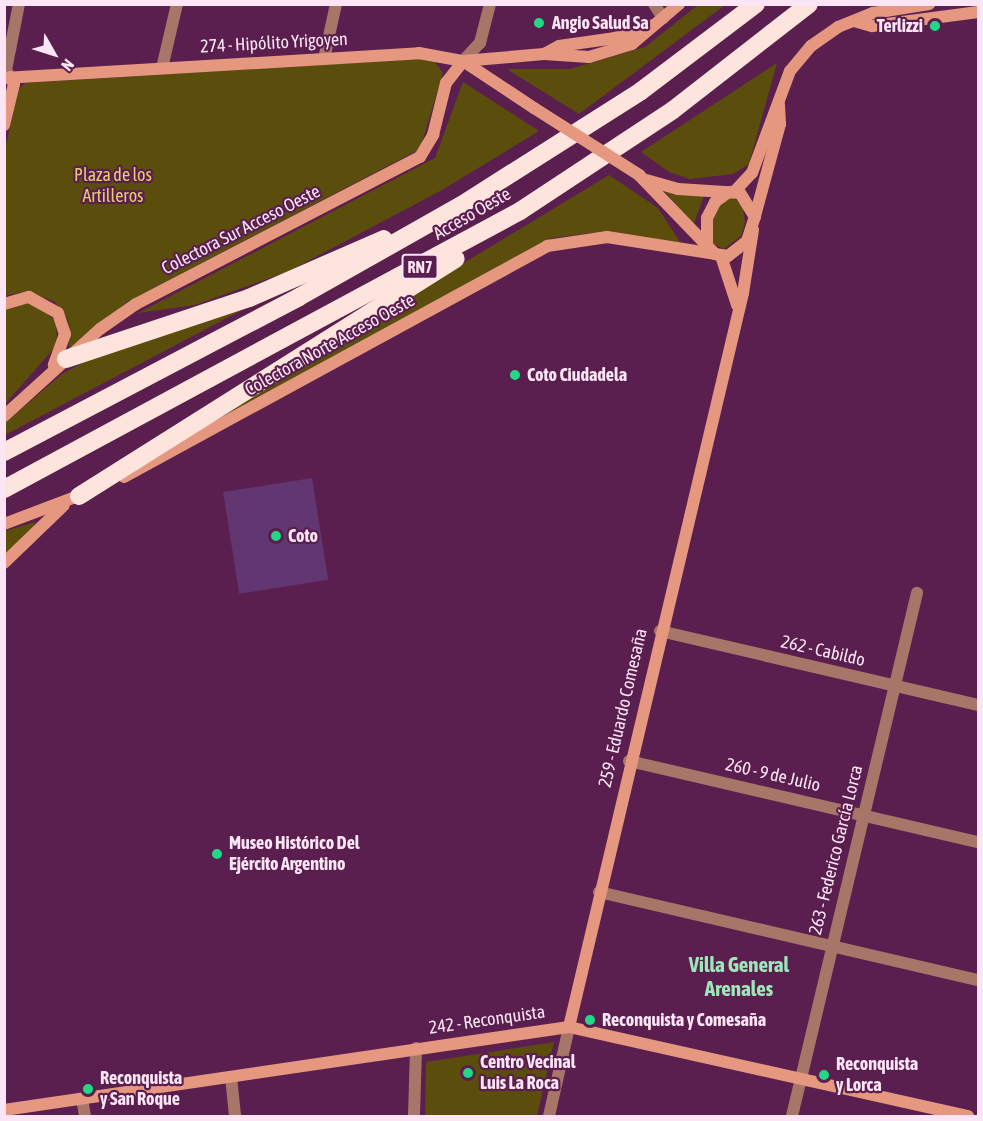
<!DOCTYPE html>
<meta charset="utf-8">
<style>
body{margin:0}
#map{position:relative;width:983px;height:1121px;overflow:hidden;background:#5a1f4e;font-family:"Asap Condensed",sans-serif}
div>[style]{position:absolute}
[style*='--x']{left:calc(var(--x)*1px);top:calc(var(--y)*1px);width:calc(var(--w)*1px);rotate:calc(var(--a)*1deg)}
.green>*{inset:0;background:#5b4e0d}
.building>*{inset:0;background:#613671;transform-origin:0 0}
.street>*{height:12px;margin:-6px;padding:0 6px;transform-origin:6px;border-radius:6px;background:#a87668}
.secondary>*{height:12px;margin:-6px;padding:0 6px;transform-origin:6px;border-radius:6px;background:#e59780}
.highway>*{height:18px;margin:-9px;padding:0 9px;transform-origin:9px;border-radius:9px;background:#fde4dd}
.secondary-bridge>*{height:12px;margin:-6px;padding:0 6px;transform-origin:6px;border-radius:6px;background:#e59780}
.dots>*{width:16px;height:16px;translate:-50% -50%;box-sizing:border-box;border:3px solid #5a1f4e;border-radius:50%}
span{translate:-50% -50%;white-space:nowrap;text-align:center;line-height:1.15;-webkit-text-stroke:4.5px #5a1f4e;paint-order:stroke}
.shield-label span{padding:2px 4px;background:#5a1f4e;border:2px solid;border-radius:4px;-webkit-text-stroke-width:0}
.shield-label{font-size:16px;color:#fce5f5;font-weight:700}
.poi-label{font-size:18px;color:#fce5f5;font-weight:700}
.left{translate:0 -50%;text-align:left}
.right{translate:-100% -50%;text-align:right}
.street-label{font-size:18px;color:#fce5f5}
.park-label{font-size:18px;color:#e4ce6f}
.quarter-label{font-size:21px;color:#9ce8b9;font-weight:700}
.frame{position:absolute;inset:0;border:6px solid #fce5f5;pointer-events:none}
.north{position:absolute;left:24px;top:24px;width:60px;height:60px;-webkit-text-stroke:4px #5a1f4e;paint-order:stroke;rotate:129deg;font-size:16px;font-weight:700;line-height:24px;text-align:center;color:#fce5f5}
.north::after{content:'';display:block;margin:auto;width:21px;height:27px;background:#fce5f5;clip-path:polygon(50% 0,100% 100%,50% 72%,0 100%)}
</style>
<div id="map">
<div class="green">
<div style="clip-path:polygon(698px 5px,725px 5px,579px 114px,507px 69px,570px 69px,645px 47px)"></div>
<div style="clip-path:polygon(432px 58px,443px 73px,420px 149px,127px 302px,69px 350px,68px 320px,55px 302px,27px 291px,5px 296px,5px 149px,18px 90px,25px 83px)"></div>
<div style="clip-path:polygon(777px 63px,749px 164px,733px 174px,690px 179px,669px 172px,641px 152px)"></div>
<div style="clip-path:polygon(463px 82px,539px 131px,442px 190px,289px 271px,195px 305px,138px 313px,435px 158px)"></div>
<div style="clip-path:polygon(609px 175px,658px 208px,684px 248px,590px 233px,552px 238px,195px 436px,287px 370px)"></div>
<div style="clip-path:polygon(664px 190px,704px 196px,693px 226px)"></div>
<div style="clip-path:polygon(727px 198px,734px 198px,743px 207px,745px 223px,741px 236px,724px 249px,709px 242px,709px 226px,716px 207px)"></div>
<div style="clip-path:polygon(32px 302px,56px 321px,57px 345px,5px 404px,5px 309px)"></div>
<div style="clip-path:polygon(244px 309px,5px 435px,5px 423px,62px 374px,110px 348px)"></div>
<div style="clip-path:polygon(35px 522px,35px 525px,5px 557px,5px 531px)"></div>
<div style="clip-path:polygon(554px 1042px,537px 1116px,425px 1116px,426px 1062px)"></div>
</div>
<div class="building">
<div style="left:312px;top:478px;width:103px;height:90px;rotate:81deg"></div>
</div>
<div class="street">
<div style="--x:654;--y:4;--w:17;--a:57"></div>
<div style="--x:324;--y:59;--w:56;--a:-77.7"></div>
<div style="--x:463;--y:61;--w:25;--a:-47"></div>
<div style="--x:480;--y:43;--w:40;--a:-75.6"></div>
<div style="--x:162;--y:68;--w:66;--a:-76.8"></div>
<div style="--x:10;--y:77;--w:8;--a:-120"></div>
<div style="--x:6;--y:70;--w:67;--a:-78.9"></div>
<div style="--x:660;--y:631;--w:326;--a:13.1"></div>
<div style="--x:629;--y:761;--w:358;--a:13.1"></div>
<div style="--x:599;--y:892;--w:389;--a:13.1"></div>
<div style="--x:231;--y:1077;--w:39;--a:84"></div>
<div style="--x:82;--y:1099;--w:17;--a:80"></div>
<div style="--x:414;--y:1116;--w:68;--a:-88.3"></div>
<div style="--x:549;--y:1116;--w:91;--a:-77.3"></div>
<div style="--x:792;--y:1116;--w:538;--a:-76.56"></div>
</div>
<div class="secondary">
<div style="--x:854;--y:21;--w:19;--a:16"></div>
<div style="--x:872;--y:26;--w:107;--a:-7.5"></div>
<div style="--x:544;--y:54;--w:17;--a:-28"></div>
<div style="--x:559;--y:46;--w:57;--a:-8.1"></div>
<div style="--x:615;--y:38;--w:39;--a:-19"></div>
<div style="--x:463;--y:61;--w:85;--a:33.5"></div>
<div style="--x:4;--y:78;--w:416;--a:-3.4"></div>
<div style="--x:419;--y:53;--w:45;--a:10.3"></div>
<div style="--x:463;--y:61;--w:81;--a:-4.9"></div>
<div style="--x:544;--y:54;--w:45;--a:3.8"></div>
<div style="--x:589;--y:57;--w:45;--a:-16.8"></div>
<div style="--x:632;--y:44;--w:62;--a:-40.4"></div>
<div style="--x:4;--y:125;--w:42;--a:-76.3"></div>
<div style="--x:14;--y:84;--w:8;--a:-120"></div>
<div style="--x:639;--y:175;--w:110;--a:46.1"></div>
<div style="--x:715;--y:254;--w:13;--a:9"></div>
<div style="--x:728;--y:256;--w:24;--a:-38"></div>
<div style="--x:747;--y:241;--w:25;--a:-72"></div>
<div style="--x:755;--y:217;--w:28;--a:-122"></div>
<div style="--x:740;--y:193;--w:62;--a:-176.3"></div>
<div style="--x:678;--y:189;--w:33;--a:-164"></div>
<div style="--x:734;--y:192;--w:26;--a:-47"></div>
<div style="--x:752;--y:173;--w:109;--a:-69.6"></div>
<div style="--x:790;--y:71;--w:33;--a:-50"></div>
<div style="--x:811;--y:46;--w:33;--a:-35"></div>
<div style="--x:838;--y:27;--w:38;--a:-22"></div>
<div style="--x:873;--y:13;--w:57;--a:-9.1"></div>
<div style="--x:755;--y:216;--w:95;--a:-74.8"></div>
<div style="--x:780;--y:124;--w:19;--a:-93"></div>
<div style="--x:707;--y:245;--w:27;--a:-90"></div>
<div style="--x:707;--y:218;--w:18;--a:-63"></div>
<div style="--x:715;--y:202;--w:17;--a:-36"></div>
<div style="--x:721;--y:256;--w:52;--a:71.9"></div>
<div style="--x:4;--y:304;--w:26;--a:-16"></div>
<div style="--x:29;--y:297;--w:33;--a:29"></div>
<div style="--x:58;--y:313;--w:22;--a:72"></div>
<div style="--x:65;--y:334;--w:33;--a:110"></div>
<div style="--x:4;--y:416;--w:130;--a:-42.2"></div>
<div style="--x:100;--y:329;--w:44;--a:-34.8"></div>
<div style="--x:136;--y:304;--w:320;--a:-27.4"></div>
<div style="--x:420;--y:157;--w:26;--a:-59"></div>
<div style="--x:433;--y:135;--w:54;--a:-76"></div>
<div style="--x:446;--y:83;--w:28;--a:-52"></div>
<div style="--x:124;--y:477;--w:482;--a:-28.6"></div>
<div style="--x:547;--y:246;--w:61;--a:-8.5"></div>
<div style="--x:607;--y:237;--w:109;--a:8.9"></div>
<div style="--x:4;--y:524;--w:88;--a:-20.7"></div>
<div style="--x:4;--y:563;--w:83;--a:-44"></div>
<div style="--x:569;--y:1027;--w:754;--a:-76.66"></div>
<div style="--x:743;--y:293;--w:64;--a:-81"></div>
<div style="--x:4;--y:1110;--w:571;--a:-8.36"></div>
<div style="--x:569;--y:1027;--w:409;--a:12.6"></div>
</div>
<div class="highway">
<div style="--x:66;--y:359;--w:193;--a:-18.4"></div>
<div style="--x:249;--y:298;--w:147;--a:-23.6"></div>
<div style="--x:4;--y:452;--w:333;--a:-27.7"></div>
<div style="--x:299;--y:297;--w:185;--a:-29.5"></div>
<div style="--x:460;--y:206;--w:214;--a:-32.4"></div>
<div style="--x:641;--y:91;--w:144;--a:-37.1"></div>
<div style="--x:4;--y:489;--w:586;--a:-28.31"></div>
<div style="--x:520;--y:211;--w:183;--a:-33.4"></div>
<div style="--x:673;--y:110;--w:172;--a:-37.9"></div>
<div style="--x:79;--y:496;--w:445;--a:-32.2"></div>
</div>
<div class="secondary-bridge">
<div style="--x:534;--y:108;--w:125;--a:32.5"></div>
</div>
<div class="dots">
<div style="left:539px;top:23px;background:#22d887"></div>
<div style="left:935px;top:26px;background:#22d887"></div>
<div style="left:515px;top:375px;background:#22d887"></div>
<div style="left:276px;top:536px;background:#22d887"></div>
<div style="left:217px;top:854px;background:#22d887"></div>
<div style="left:590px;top:1020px;background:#22d887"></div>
<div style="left:468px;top:1073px;background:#22d887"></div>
<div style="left:824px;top:1075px;background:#22d887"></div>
<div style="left:88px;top:1089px;background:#22d887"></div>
</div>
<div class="shield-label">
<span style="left:420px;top:267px">RN7</span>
</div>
<div class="poi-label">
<span class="left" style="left:552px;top:23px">Angio Salud Sa</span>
<span class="right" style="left:923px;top:26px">Terlizzi</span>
<span class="left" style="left:527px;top:375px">Coto Ciudadela</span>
<span class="left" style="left:288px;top:536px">Coto</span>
<span class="left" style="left:229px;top:854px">Museo Histórico Del<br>Ejército Argentino</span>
<span class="left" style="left:602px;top:1020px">Reconquista y Comesaña</span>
<span class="left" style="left:480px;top:1073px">Centro Vecinal<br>Luis La Roca</span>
<span class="left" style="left:836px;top:1075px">Reconquista<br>y Lorca</span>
<span class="left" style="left:100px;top:1089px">Reconquista<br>y San Roque</span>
</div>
<div class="street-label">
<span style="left:274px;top:43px;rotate:-3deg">274 - Hipólito Yrigoyen</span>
<span style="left:472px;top:214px;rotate:-30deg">Acceso Oeste</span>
<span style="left:241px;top:230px;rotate:-27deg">Colectora Sur Acceso Oeste</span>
<span style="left:330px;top:345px;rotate:-29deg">Colectora Norte Acceso Oeste</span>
<span style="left:823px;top:651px;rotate:13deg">262 - Cabildo</span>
<span style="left:623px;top:708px;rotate:-77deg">259 - Eduardo Comesaña</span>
<span style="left:773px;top:775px;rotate:13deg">260 - 9 de Julio</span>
<span style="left:836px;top:850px;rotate:-76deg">263 - Federico García Lorca</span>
<span style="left:487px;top:1020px;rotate:-8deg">242 - Reconquista</span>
</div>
<div class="park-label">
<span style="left:113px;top:186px">Plaza de los<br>Artilleros</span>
</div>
<div class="quarter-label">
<span style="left:739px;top:976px">Villa General<br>Arenales</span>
</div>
<div class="frame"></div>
<div class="north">N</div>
</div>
